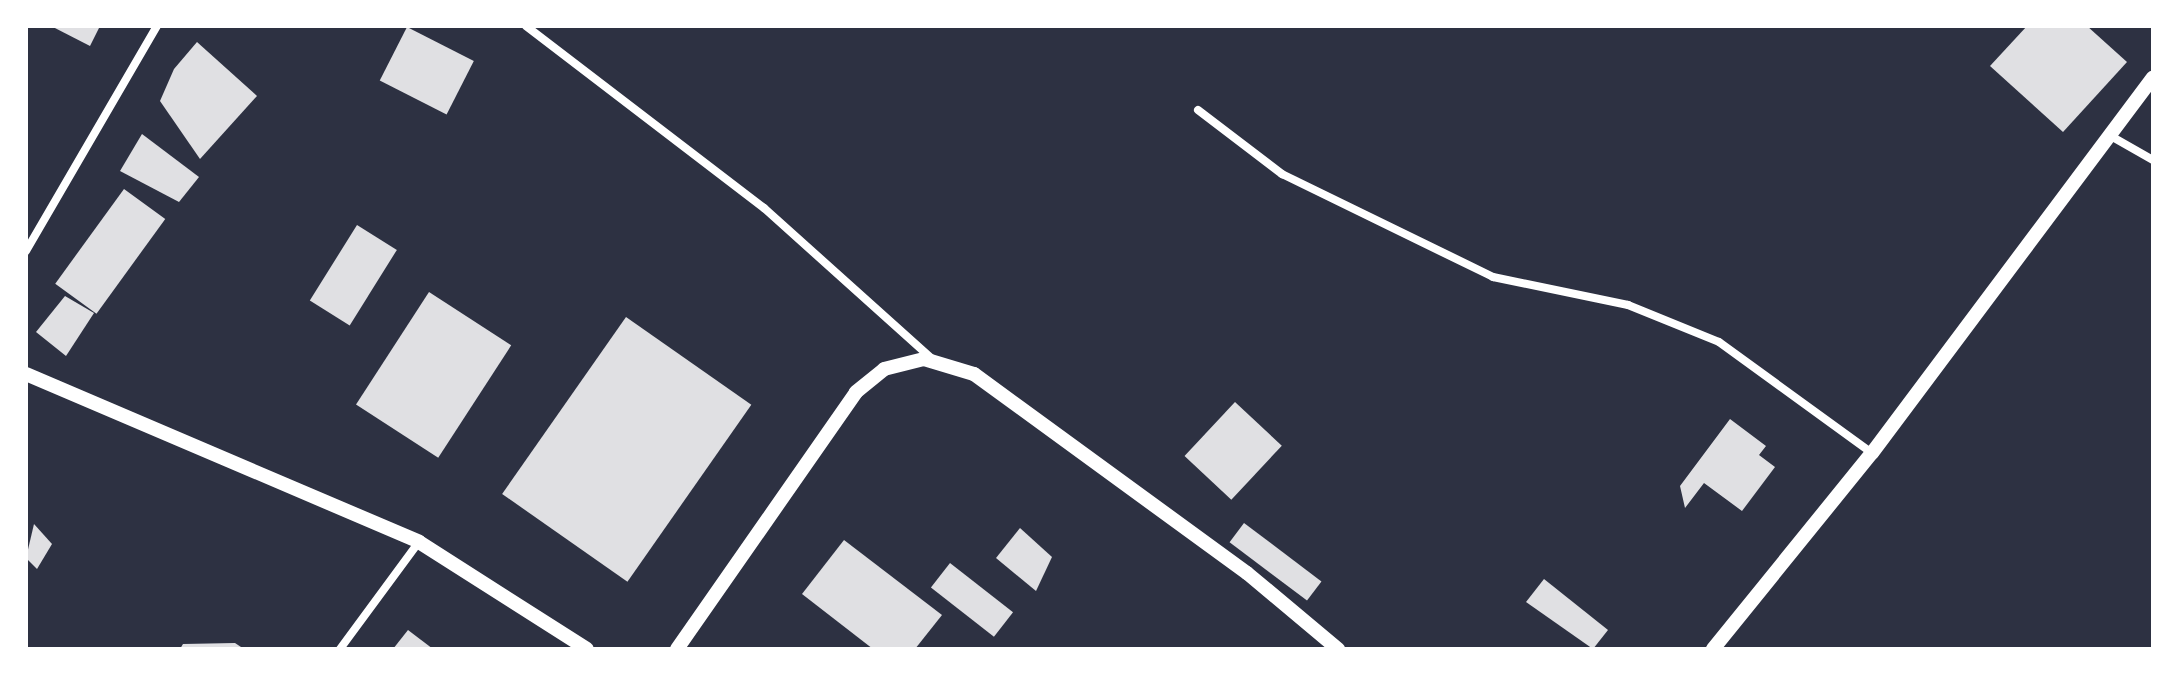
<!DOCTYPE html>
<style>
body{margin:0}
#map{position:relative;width:2179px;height:675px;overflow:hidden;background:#2d3142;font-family:Signika,sans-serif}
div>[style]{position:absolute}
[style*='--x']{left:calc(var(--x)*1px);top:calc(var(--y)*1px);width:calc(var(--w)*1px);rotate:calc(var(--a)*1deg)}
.building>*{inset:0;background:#e0e0e3;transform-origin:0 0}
.minor>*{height:8px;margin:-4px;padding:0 4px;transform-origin:4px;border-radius:4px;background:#fff}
.tertiary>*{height:14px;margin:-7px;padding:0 7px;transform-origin:7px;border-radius:7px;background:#fff}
span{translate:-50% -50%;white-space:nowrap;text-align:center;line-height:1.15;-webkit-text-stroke:8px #fff;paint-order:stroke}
.frame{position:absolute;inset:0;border:28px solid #fff;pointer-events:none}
</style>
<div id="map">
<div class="building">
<div style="clip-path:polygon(51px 26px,100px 26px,90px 46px)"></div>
<div style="clip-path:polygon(2027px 26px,2087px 26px,2127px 62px,2063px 132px,1990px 66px)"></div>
<div style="left:407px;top:27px;width:75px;height:60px;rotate:27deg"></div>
<div style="clip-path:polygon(197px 42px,257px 96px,200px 159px,160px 101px,174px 69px)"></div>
<div style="clip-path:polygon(142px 134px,199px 177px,179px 202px,120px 171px)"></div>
<div style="left:124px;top:189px;width:51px;height:117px;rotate:36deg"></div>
<div style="left:357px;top:225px;width:47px;height:89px;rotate:32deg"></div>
<div style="left:429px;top:292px;width:98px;height:134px;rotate:33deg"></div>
<div style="clip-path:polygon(65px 296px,94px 313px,66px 356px,36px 332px)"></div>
<div style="left:626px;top:317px;width:153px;height:216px;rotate:35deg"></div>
<div style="left:1235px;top:402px;width:64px;height:74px;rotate:43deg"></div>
<div style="clip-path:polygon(1730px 419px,1766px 446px,1759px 455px,1775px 467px,1742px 511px,1704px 483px,1685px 508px,1680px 486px)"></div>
<div style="left:1244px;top:523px;width:97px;height:24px;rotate:37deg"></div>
<div style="clip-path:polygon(34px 524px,52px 544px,37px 569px,26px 558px)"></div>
<div style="clip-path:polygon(1020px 528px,1052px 557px,1036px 591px,996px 558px)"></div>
<div style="clip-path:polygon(844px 540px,942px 615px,915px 649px,873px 649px,802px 594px)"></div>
<div style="left:950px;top:563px;width:80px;height:31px;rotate:38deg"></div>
<div style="clip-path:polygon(1544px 579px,1608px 630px,1593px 649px,1526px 602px)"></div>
<div style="clip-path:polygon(408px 630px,433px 649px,393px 649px)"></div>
<div style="clip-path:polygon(235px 643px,244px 649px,180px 649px,183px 644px)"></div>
</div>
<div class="minor">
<div style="--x:526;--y:26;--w:300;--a:37.4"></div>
<div style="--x:764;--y:208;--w:226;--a:41.9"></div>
<div style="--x:1198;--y:110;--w:106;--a:37.3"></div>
<div style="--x:1282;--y:174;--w:235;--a:26"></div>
<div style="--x:1493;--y:277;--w:138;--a:11.7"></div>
<div style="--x:1628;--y:305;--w:98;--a:22.1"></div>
<div style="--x:1719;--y:342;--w:189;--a:36"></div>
<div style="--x:2109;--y:135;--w:51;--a:29.6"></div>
<div style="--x:26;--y:251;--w:260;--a:-59.8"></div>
<div style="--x:340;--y:649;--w:133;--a:-53.6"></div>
</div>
<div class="tertiary">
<div style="--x:26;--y:374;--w:427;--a:23.1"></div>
<div style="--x:419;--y:542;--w:199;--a:32.5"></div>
<div style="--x:677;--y:649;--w:313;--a:-55.1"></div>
<div style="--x:856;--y:392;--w:36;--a:-39"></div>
<div style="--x:884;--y:369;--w:41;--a:-14"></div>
<div style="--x:924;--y:359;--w:52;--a:16.7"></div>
<div style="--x:974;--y:374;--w:338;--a:36.1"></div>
<div style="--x:1247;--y:573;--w:119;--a:39.9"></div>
<div style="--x:1713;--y:649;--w:252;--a:-51"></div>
<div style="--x:1872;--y:453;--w:469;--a:-53.2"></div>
</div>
<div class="frame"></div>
</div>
